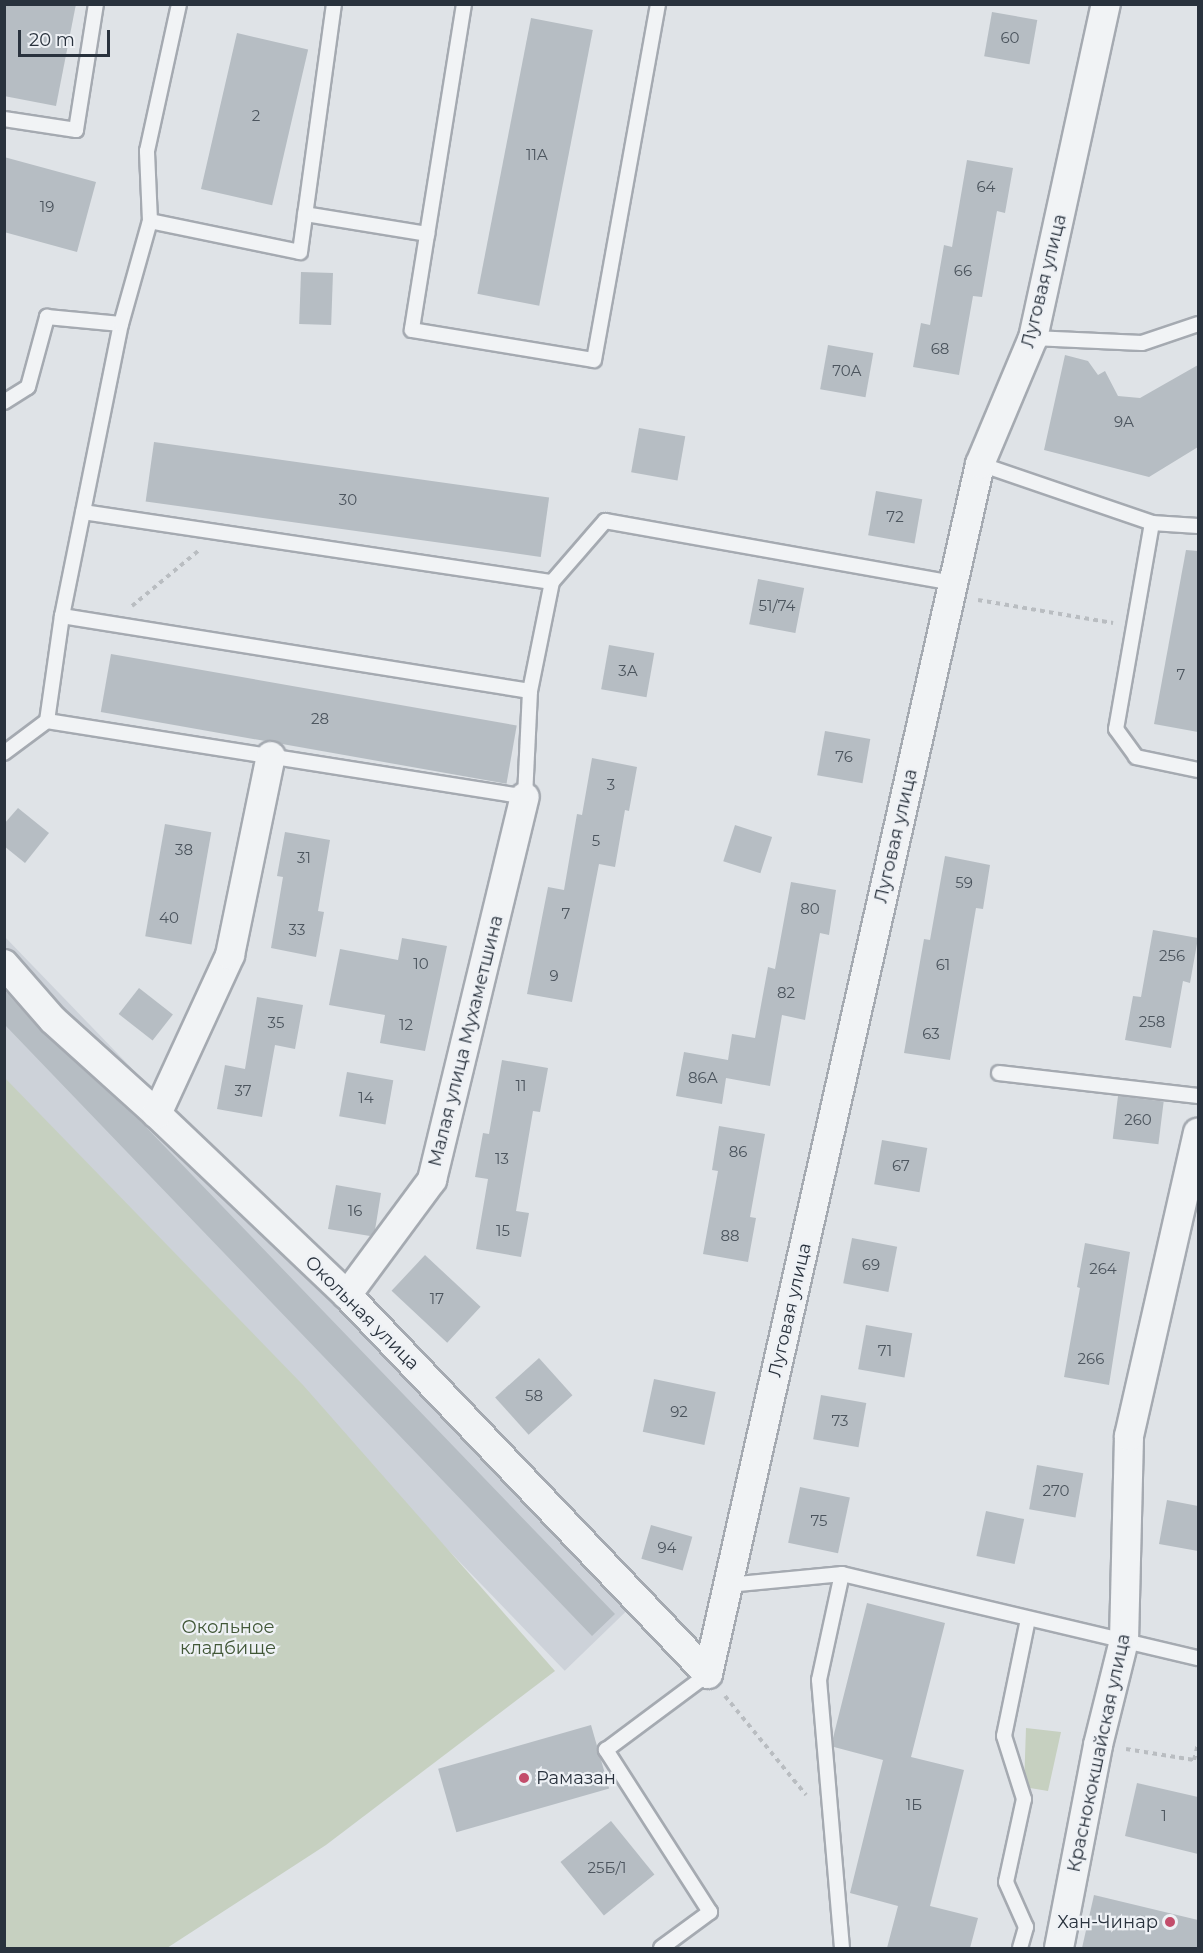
<!DOCTYPE html>
<meta charset="utf-8">
<style>
body{margin:0}
#map{position:relative;width:1203px;height:1953px;overflow:hidden;background:#dfe3e7;font-family:Montserrat,sans-serif}
div>[style]{position:absolute}
[style*='--x']{left:calc(var(--x)*1px);top:calc(var(--y)*1px);width:calc(var(--w)*1px);rotate:calc(var(--a)*1deg)}
.built>*{inset:0;background:#cdd2d9;transform-origin:0 0}
.green>*{inset:0;background:#c6d0c0}
.building>*{inset:0;background:#b6bdc3;transform-origin:0 0}
.path>*{height:4px;margin-top:-2px;transform-origin:0;background:repeating-linear-gradient(90deg,#b9bdc1 0 4.5px,transparent 0 9px)}
.roads{filter:drop-shadow(2px 0 #a5aab1) drop-shadow(-2px 0 #a5aab1) drop-shadow(0 2px #a5aab1) drop-shadow(0 -2px #a5aab1)}
.service>*{height:14px;margin:-7px;padding:0 7px;transform-origin:7px;border-radius:7px;background:#f1f3f5}
.minor>*{height:28px;margin:-14px;padding:0 14px;transform-origin:14px;border-radius:14px;background:#f1f3f5}
.dots>*{width:16px;height:16px;translate:-50% -50%;box-sizing:border-box;border:3px solid #eef1f5;border-radius:50%}
span{translate:-50% -50%;white-space:nowrap;text-align:center;line-height:1.15;-webkit-text-stroke:4.5px #eef1f5;paint-order:stroke}
.number-label{font-size:15px;color:#4c555e}
.number-label span{-webkit-text-stroke-width:0}
.street-label{font-size:18px;color:#29323d}
.park-label{font-size:18px;color:#415737}
.poi-label{font-size:18px;color:#29323d}
.left{translate:0 -50%;text-align:left}
.right{translate:-100% -50%;text-align:right}
.frame{position:absolute;inset:0;border:6px solid #29323d;pointer-events:none}
.scale{position:absolute;left:18px;top:30px;width:92px;height:27px;box-sizing:border-box;border:3px solid #29323d;border-top:0;padding-left:8px;font-size:18px;line-height:21px;white-space:nowrap;color:#29323d;-webkit-text-stroke:4px #eef1f5;paint-order:stroke}
</style>
<div id="map">
<div class="built">
<div style="left:4px;top:936px;width:918px;height:107px;rotate:46deg"></div>
</div>
<div class="green">
<div style="clip-path:polygon(4px 1077px,303px 1385px,555px 1671px,326px 1845px,167px 1948px,5px 1948px)"></div>
<div style="clip-path:polygon(1026px 1728px,1061px 1732px,1048px 1791px,1024px 1787px)"></div>
</div>
<div class="building">
<div style="clip-path:polygon(4px 4px,76px 4px,56px 106px,4px 96px)"></div>
<div style="left:992px;top:12px;width:46px;height:45px;rotate:10deg"></div>
<div style="left:531px;top:18px;width:63px;height:281px;rotate:11deg"></div>
<div style="left:237px;top:33px;width:73px;height:160px;rotate:13deg"></div>
<div style="clip-path:polygon(4px 157px,96px 182px,77px 252px,4px 232px)"></div>
<div style="clip-path:polygon(967px 160px,1013px 168px,1005px 213px,997px 211px,982px 297px,973px 296px,959px 375px,913px 367px,921px 323px,930px 325px,944px 245px,952px 247px)"></div>
<div style="left:301px;top:272px;width:32px;height:52px;rotate:2deg"></div>
<div style="left:828px;top:345px;width:46px;height:45px;rotate:10deg"></div>
<div style="clip-path:polygon(1065px 355px,1088px 361px,1098px 375px,1105px 371px,1118px 396px,1140px 398px,1198px 365px,1198px 447px,1149px 477px,1044px 450px)"></div>
<div style="left:639px;top:428px;width:47px;height:45px;rotate:10deg"></div>
<div style="left:154px;top:442px;width:399px;height:60px;rotate:8deg"></div>
<div style="left:876px;top:491px;width:47px;height:45px;rotate:10deg"></div>
<div style="clip-path:polygon(1186px 550px,1198px 551px,1198px 732px,1154px 724px)"></div>
<div style="left:758px;top:579px;width:47px;height:46px;rotate:11deg"></div>
<div style="left:609px;top:645px;width:46px;height:45px;rotate:10deg"></div>
<div style="left:111px;top:654px;width:412px;height:59px;rotate:10deg"></div>
<div style="left:825px;top:731px;width:46px;height:45px;rotate:10deg"></div>
<div style="clip-path:polygon(592px 758px,637px 767px,629px 811px,625px 810px,615px 867px,599px 864px,572px 1002px,527px 994px,548px 887px,564px 890px,577px 814px,582px 815px)"></div>
<div style="clip-path:polygon(18px 808px,49px 833px,25px 863px,4px 846px,4px 824px)"></div>
<div style="left:165px;top:824px;width:47px;height:114px;rotate:10deg"></div>
<div style="left:735px;top:825px;width:39px;height:38px;rotate:18deg"></div>
<div style="clip-path:polygon(285px 832px,330px 840px,318px 911px,324px 912px,316px 957px,271px 948px,283px 877px,277px 876px)"></div>
<div style="clip-path:polygon(945px 856px,990px 865px,983px 909px,976px 908px,950px 1060px,904px 1053px,924px 939px,930px 940px)"></div>
<div style="clip-path:polygon(791px 882px,836px 890px,829px 935px,820px 933px,805px 1020px,782px 1015px,770px 1086px,726px 1078px,722px 1104px,676px 1096px,684px 1052px,728px 1060px,732px 1034px,755px 1038px,768px 967px,775px 969px)"></div>
<div style="clip-path:polygon(1153px 930px,1198px 938px,1190px 983px,1183px 981px,1171px 1048px,1125px 1040px,1133px 996px,1141px 997px)"></div>
<div style="clip-path:polygon(402px 938px,447px 946px,425px 1051px,380px 1043px,385px 1015px,329px 1005px,340px 949px,398px 960px)"></div>
<div style="left:139px;top:988px;width:43px;height:33px;rotate:38deg"></div>
<div style="clip-path:polygon(4px 990px,42px 1032px,142px 1123px,615px 1614px,592px 1636px,4px 1024px)"></div>
<div style="clip-path:polygon(257px 997px,303px 1005px,295px 1049px,275px 1045px,262px 1117px,217px 1109px,225px 1065px,245px 1069px)"></div>
<div style="clip-path:polygon(502px 1060px,548px 1068px,540px 1112px,533px 1111px,516px 1211px,529px 1213px,521px 1257px,476px 1249px,488px 1179px,475px 1177px,483px 1133px,489px 1134px)"></div>
<div style="left:347px;top:1072px;width:47px;height:45px;rotate:10deg"></div>
<div style="left:1118px;top:1096px;width:46px;height:43px;rotate:7deg"></div>
<div style="clip-path:polygon(719px 1126px,765px 1134px,750px 1217px,756px 1218px,748px 1262px,703px 1254px,718px 1171px,712px 1170px)"></div>
<div style="left:882px;top:1140px;width:46px;height:45px;rotate:10deg"></div>
<div style="clip-path:polygon(336px 1185px,381px 1193px,375px 1230px,370px 1236px,328px 1229px)"></div>
<div style="left:852px;top:1238px;width:46px;height:46px;rotate:11deg"></div>
<div style="clip-path:polygon(1085px 1243px,1130px 1252px,1109px 1385px,1064px 1377px,1080px 1288px,1077px 1287px)"></div>
<div style="left:425px;top:1255px;width:76px;height:49px;rotate:43deg"></div>
<div style="left:866px;top:1325px;width:47px;height:45px;rotate:10deg"></div>
<div style="left:539px;top:1358px;width:50px;height:59px;rotate:48deg"></div>
<div style="left:654px;top:1379px;width:63px;height:54px;rotate:12deg"></div>
<div style="left:821px;top:1395px;width:46px;height:45px;rotate:10deg"></div>
<div style="left:1037px;top:1465px;width:47px;height:45px;rotate:10deg"></div>
<div style="left:800px;top:1487px;width:51px;height:57px;rotate:12deg"></div>
<div style="clip-path:polygon(1167px 1500px,1198px 1506px,1198px 1551px,1159px 1544px)"></div>
<div style="left:986px;top:1511px;width:39px;height:46px;rotate:12deg"></div>
<div style="left:651px;top:1525px;width:43px;height:35px;rotate:16deg"></div>
<div style="clip-path:polygon(867px 1603px,945px 1623px,911px 1757px,964px 1770px,930px 1906px,978px 1918px,970px 1948px,887px 1948px,898px 1906px,850px 1893px,883px 1760px,834px 1747px,833px 1738px)"></div>
<div style="left:591px;top:1725px;width:66px;height:159px;rotate:74deg"></div>
<div style="clip-path:polygon(1137px 1783px,1198px 1797px,1198px 1854px,1125px 1836px)"></div>
<div style="left:611px;top:1821px;width:69px;height:65px;rotate:51deg"></div>
<div style="clip-path:polygon(1094px 1895px,1198px 1920px,1198px 1948px,1082px 1948px)"></div>
</div>
<div class="path">
<div style="--x:978;--y:600;--w:137;--a:9.7"></div>
<div style="--x:132;--y:606;--w:86;--a:-39.8"></div>
<div style="--x:725;--y:1696;--w:128;--a:50.7"></div>
<div style="--x:1126;--y:1749;--w:69;--a:9.2"></div>
<div style="--x:1194;--y:1760;--w:16;--a:-76"></div>
</div>
<div class="roads">
<div class="service">
<div style="--x:464;--y:4;--w:330;--a:99.1"></div>
<div style="--x:412;--y:330;--w:184;--a:9.4"></div>
<div style="--x:594;--y:360;--w:362;--a:-79.8"></div>
<div style="--x:4;--y:119;--w:73;--a:8.7"></div>
<div style="--x:76;--y:130;--w:128;--a:-81"></div>
<div style="--x:305;--y:214;--w:124;--a:9.3"></div>
<div style="--x:150;--y:221;--w:70;--a:-92.5"></div>
<div style="--x:147;--y:151;--w:150;--a:-77.7"></div>
<div style="--x:1033;--y:338;--w:109;--a:2.6"></div>
<div style="--x:1142;--y:343;--w:59;--a:-18.7"></div>
<div style="--x:4;--y:402;--w:28;--a:-32"></div>
<div style="--x:28;--y:387;--w:73;--a:-74.8"></div>
<div style="--x:47;--y:317;--w:74;--a:5.4"></div>
<div style="--x:980;--y:464;--w:182;--a:18.9"></div>
<div style="--x:1152;--y:523;--w:46;--a:3.7"></div>
<div style="--x:83;--y:512;--w:474;--a:8.5"></div>
<div style="--x:552;--y:582;--w:81;--a:-49"></div>
<div style="--x:605;--y:521;--w:353;--a:10.1"></div>
<div style="--x:1152;--y:523;--w:209;--a:99.9"></div>
<div style="--x:1116;--y:729;--w:34;--a:54"></div>
<div style="--x:1136;--y:757;--w:63;--a:11.8"></div>
<div style="--x:62;--y:616;--w:474;--a:9.1"></div>
<div style="--x:530;--y:691;--w:111;--a:-78.6"></div>
<div style="--x:47;--y:721;--w:484;--a:9"></div>
<div style="--x:525;--y:797;--w:106;--a:-87.3"></div>
<div style="--x:4;--y:753;--w:54;--a:-36.7"></div>
<div style="--x:47;--y:721;--w:106;--a:-81.9"></div>
<div style="--x:62;--y:616;--w:298;--a:-78.6"></div>
<div style="--x:121;--y:324;--w:107;--a:-74.3"></div>
<div style="--x:150;--y:221;--w:153;--a:11.7"></div>
<div style="--x:300;--y:252;--w:250;--a:-82.2"></div>
<div style="--x:999;--y:1073;--w:200;--a:6.6"></div>
<div style="--x:728;--y:1585;--w:115;--a:-5.5"></div>
<div style="--x:842;--y:1574;--w:366;--a:13.3"></div>
<div style="--x:661;--y:1948;--w:61;--a:-36.3"></div>
<div style="--x:710;--y:1912;--w:193;--a:-122.7"></div>
<div style="--x:606;--y:1750;--w:127;--a:-36.7"></div>
<div style="--x:842;--y:1948;--w:269;--a:-94.9"></div>
<div style="--x:819;--y:1680;--w:108;--a:-77.8"></div>
<div style="--x:1020;--y:1948;--w:22;--a:-74"></div>
<div style="--x:1026;--y:1927;--w:49;--a:-114"></div>
<div style="--x:1006;--y:1882;--w:85;--a:-77.8"></div>
<div style="--x:1024;--y:1799;--w:66;--a:-107.6"></div>
<div style="--x:1004;--y:1736;--w:119;--a:-78.4"></div>
</div>
<div class="minor">
<div style="--x:4;--y:964;--w:74;--a:48.8"></div>
<div style="--x:53;--y:1020;--w:140;--a:42.1"></div>
<div style="--x:157;--y:1114;--w:262;--a:43.6"></div>
<div style="--x:347;--y:1295;--w:523;--a:46.39"></div>
<div style="--x:157;--y:1114;--w:175;--a:-65.3"></div>
<div style="--x:230;--y:955;--w:203;--a:-78.4"></div>
<div style="--x:347;--y:1295;--w:143;--a:-53.5"></div>
<div style="--x:432;--y:1180;--w:394;--a:-76.4"></div>
<div style="--x:708;--y:1674;--w:1240;--a:-77.33"></div>
<div style="--x:980;--y:464;--w:137;--a:-67.2"></div>
<div style="--x:1033;--y:338;--w:342;--a:-77.7"></div>
<div style="--x:1059;--y:1948;--w:207;--a:-79.1"></div>
<div style="--x:1098;--y:1745;--w:107;--a:-76"></div>
<div style="--x:1124;--y:1641;--w:205;--a:-88.6"></div>
<div style="--x:1129;--y:1436;--w:311;--a:-77.2"></div>
</div>
</div>
<div class="dots">
<div style="left:524px;top:1778px;background:#c34d6b"></div>
<div style="left:1170px;top:1922px;background:#c34d6b"></div>
</div>
<div class="number-label">
<span style="left:1010px;top:38px">60</span>
<span style="left:256px;top:116px">2</span>
<span style="left:537px;top:155px">11А</span>
<span style="left:986px;top:187px">64</span>
<span style="left:47px;top:207px">19</span>
<span style="left:963px;top:271px">66</span>
<span style="left:940px;top:349px">68</span>
<span style="left:847px;top:371px">70А</span>
<span style="left:1124px;top:422px">9А</span>
<span style="left:348px;top:500px">30</span>
<span style="left:895px;top:517px">72</span>
<span style="left:777px;top:606px">51/74</span>
<span style="left:628px;top:671px">3А</span>
<span style="left:1181px;top:675px">7</span>
<span style="left:320px;top:719px">28</span>
<span style="left:844px;top:757px">76</span>
<span style="left:611px;top:785px">3</span>
<span style="left:596px;top:841px">5</span>
<span style="left:184px;top:850px">38</span>
<span style="left:304px;top:858px">31</span>
<span style="left:964px;top:883px">59</span>
<span style="left:810px;top:909px">80</span>
<span style="left:566px;top:914px">7</span>
<span style="left:169px;top:918px">40</span>
<span style="left:297px;top:930px">33</span>
<span style="left:1172px;top:956px">256</span>
<span style="left:421px;top:964px">10</span>
<span style="left:943px;top:965px">61</span>
<span style="left:554px;top:976px">9</span>
<span style="left:786px;top:993px">82</span>
<span style="left:1152px;top:1022px">258</span>
<span style="left:276px;top:1023px">35</span>
<span style="left:406px;top:1025px">12</span>
<span style="left:931px;top:1034px">63</span>
<span style="left:703px;top:1078px">86А</span>
<span style="left:521px;top:1086px">11</span>
<span style="left:243px;top:1091px">37</span>
<span style="left:366px;top:1098px">14</span>
<span style="left:1138px;top:1120px">260</span>
<span style="left:738px;top:1152px">86</span>
<span style="left:502px;top:1159px">13</span>
<span style="left:901px;top:1166px">67</span>
<span style="left:355px;top:1211px">16</span>
<span style="left:503px;top:1231px">15</span>
<span style="left:730px;top:1236px">88</span>
<span style="left:871px;top:1265px">69</span>
<span style="left:1103px;top:1269px">264</span>
<span style="left:437px;top:1299px">17</span>
<span style="left:885px;top:1351px">71</span>
<span style="left:1091px;top:1359px">266</span>
<span style="left:534px;top:1396px">58</span>
<span style="left:679px;top:1412px">92</span>
<span style="left:840px;top:1421px">73</span>
<span style="left:1056px;top:1491px">270</span>
<span style="left:819px;top:1521px">75</span>
<span style="left:667px;top:1548px">94</span>
<span style="left:914px;top:1805px">1Б</span>
<span style="left:1164px;top:1816px">1</span>
<span style="left:607px;top:1868px">25Б/1</span>
</div>
<div class="street-label">
<span style="left:1044px;top:281px;rotate:-76deg">Луговая улица</span>
<span style="left:896px;top:836px;rotate:-77deg">Луговая улица</span>
<span style="left:466px;top:1041px;rotate:-76deg">Малая улица Мухаметшина</span>
<span style="left:790px;top:1310px;rotate:-77deg">Луговая улица</span>
<span style="left:362px;top:1313px;rotate:45deg">Окольная улица</span>
<span style="left:1099px;top:1753px;rotate:-78deg">Краснококшайская улица</span>
</div>
<div class="park-label">
<span style="left:228px;top:1638px">Окольное<br>кладбище</span>
</div>
<div class="poi-label">
<span class="left" style="left:536px;top:1778px">Рамазан</span>
<span class="right" style="left:1158px;top:1922px">Хан-Чинар</span>
</div>
<div class="frame"></div>
<div class="scale">20 m</div>
</div>
